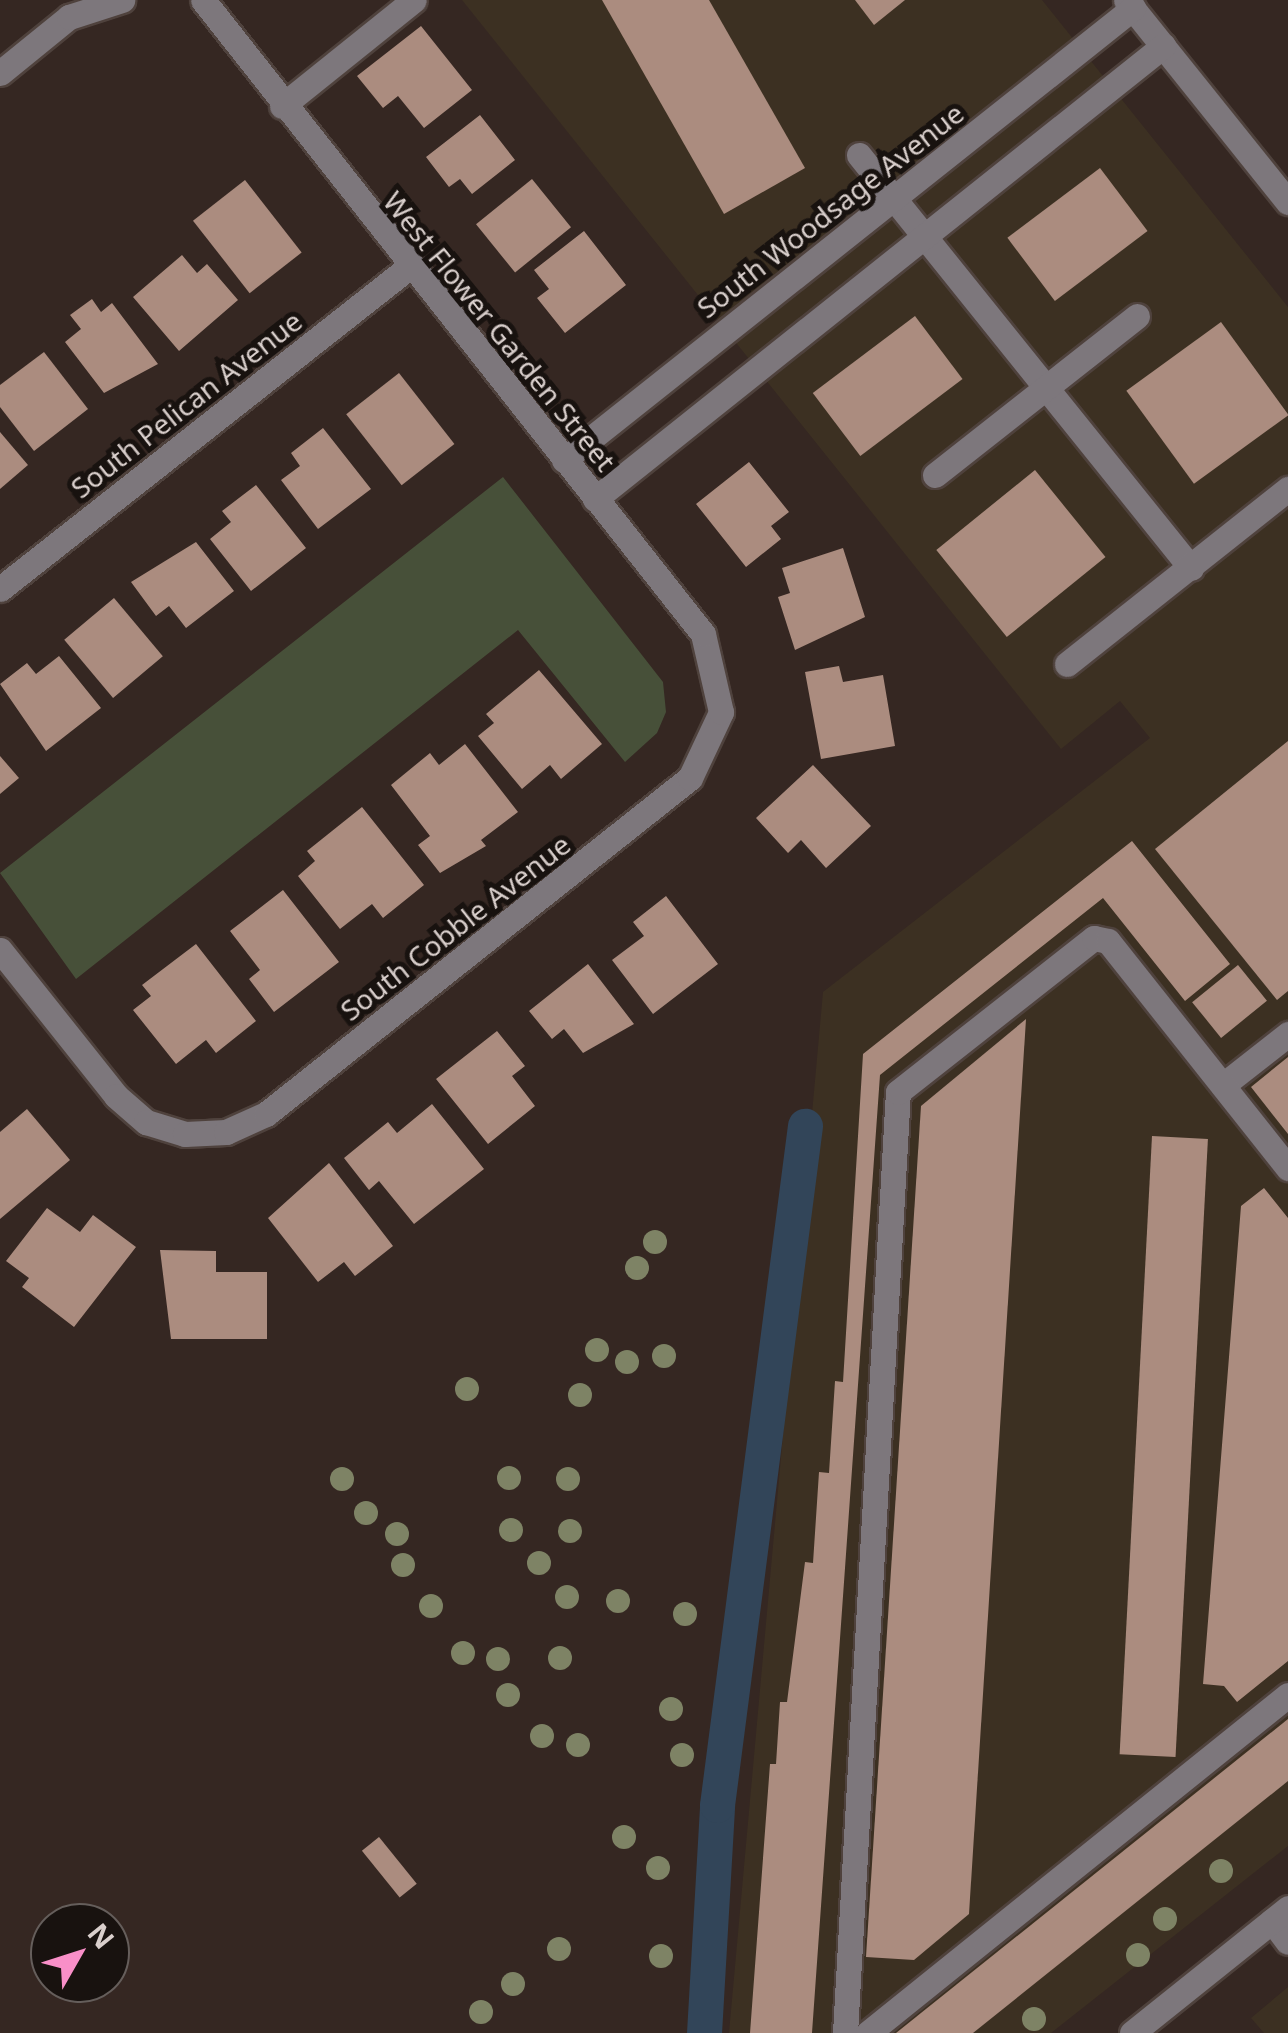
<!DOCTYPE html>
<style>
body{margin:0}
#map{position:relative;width:1288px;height:2033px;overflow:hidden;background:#352722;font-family:"Noto Sans",sans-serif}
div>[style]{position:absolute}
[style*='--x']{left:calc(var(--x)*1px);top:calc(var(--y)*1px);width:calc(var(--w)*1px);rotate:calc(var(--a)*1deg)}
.commercial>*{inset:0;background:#3c3022}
.green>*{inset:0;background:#475039}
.canal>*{height:35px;margin:-17.5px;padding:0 17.5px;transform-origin:17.5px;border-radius:17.5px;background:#324559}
.building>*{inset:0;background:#ab8c7f;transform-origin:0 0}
.roads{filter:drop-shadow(2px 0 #4f423d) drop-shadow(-2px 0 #4f423d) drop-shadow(0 2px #4f423d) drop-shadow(0 -2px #4f423d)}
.minor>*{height:25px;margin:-12.5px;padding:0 12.5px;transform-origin:12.5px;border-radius:12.5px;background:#7d777c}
.trees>*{width:24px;height:24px;margin:-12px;border-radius:50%;background:#7e8365}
span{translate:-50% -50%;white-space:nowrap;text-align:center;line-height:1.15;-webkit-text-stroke:10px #18120f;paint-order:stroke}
.street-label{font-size:28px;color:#d9cfcc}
.north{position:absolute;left:30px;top:1903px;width:100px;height:100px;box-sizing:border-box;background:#18120f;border:2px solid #655e5b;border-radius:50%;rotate:51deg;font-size:28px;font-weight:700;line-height:40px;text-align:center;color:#d9cfcc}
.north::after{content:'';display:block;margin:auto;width:35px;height:45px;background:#f98fc8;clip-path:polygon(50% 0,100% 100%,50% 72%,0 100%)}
</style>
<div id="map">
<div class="commercial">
<div style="clip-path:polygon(462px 0,1042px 0,1288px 307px,1288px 1846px,1051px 2033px,729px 2033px,823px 992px,1150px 738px,1120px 701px,1061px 749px)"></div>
<div style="clip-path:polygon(1288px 1987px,1288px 2033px,1264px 2033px,1251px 2018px)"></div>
</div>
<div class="green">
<div style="clip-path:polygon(503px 477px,663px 682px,666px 712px,657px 733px,625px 762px,518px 630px,76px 979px,0 873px)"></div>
</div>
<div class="canal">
<div style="--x:704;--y:2033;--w:228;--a:-86.7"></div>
<div style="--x:717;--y:1805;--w:685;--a:-82.62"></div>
</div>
<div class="building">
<div style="clip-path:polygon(602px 0,709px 0,805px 168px,724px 214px)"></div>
<div style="clip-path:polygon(855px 0,905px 0,874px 25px)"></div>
<div style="clip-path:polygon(421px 26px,472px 90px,424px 128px,398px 96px,383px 108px,357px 76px)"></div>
<div style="clip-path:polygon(480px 115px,515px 160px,472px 194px,460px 179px,449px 187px,426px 157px)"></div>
<div style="left:1100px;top:168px;width:79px;height:116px;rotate:53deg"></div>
<div style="left:532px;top:179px;width:62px;height:72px;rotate:51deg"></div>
<div style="left:245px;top:180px;width:92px;height:66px;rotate:52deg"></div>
<div style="clip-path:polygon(584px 231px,626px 285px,565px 333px,537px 298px,549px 289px,534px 270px)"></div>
<div style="clip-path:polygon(182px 255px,197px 273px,207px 264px,238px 300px,179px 351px,133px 297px)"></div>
<div style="clip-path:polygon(92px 299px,101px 312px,112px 303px,158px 364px,104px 393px,65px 342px,81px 329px,70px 315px)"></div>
<div style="left:915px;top:316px;width:79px;height:128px;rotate:53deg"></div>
<div style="left:1221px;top:322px;width:115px;height:117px;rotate:54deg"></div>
<div style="clip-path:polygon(44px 352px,88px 409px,34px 451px,0 407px,0 385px)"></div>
<div style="left:399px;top:373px;width:90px;height:67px;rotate:52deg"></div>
<div style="clip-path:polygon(323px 428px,371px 489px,318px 529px,281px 480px,300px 466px,291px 453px)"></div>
<div style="clip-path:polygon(0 432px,28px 465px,0 489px)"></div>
<div style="clip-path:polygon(749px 462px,789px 512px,771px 526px,781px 539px,746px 567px,696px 504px)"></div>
<div style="left:1035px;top:470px;width:112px;height:127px;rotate:51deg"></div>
<div style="clip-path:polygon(256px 485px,306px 548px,251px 591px,210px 539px,231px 522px,222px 511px)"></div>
<div style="clip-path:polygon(196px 542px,234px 591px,186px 628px,169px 606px,156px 616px,131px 582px)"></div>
<div style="clip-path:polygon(843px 548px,865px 617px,795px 650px,778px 597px,790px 593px,782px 568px)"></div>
<div style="left:114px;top:598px;width:76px;height:65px;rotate:50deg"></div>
<div style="clip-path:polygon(59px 656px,101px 708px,46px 751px,0 684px,27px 663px,36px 674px)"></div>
<div style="clip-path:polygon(839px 666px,843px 682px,883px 675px,895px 746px,821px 759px,805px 672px)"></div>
<div style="clip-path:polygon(539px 670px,602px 744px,561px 779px,550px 765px,522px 789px,478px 736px,494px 723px,486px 714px)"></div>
<div style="clip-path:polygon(1288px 741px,1288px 991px,1277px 1000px,1155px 849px)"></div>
<div style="clip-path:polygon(465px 744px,518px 812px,481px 840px,486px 846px,440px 873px,418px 845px,430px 836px,391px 785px,430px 753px,439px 765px)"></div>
<div style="clip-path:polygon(0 756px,19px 778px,0 794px)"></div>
<div style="clip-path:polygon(813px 765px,871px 826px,826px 868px,801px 840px,788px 853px,756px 818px)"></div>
<div style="clip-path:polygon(362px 807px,424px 885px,383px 918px,372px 904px,340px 929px,298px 876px,315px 861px,307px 851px)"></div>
<div style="clip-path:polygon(1132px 841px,1230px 964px,1185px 1001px,1103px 898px,880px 1075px,812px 2033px,750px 2033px,770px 1764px,776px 1764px,780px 1702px,787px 1702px,805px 1562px,813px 1563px,819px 1472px,829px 1473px,835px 1381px,843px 1382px,863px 1054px)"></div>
<div style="clip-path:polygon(283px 890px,339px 962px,274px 1012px,249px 979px,260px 970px,230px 931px)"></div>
<div style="clip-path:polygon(666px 896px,718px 964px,653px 1014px,612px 960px,644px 936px,633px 922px)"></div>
<div style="clip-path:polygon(196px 944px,256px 1021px,216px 1053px,206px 1040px,176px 1064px,133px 1010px,151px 996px,142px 985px)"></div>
<div style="clip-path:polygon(588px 964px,634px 1024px,583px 1053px,564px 1029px,552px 1039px,529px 1011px)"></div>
<div style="left:1238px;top:965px;width:46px;height:59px;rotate:51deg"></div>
<div style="clip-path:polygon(1026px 1019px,969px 1914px,914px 1960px,866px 1957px,921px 1106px)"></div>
<div style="clip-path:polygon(497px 1031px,525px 1066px,512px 1076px,535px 1106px,488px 1144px,436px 1079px)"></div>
<div style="clip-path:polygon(1288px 1057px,1288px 1134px,1251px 1087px)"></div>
<div style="clip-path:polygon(432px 1104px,484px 1169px,414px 1224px,379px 1181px,369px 1190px,344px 1158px,388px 1122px,397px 1133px)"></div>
<div style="clip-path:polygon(27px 1109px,70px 1160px,0 1219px,0 1132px)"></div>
<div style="left:1152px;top:1136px;width:56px;height:619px;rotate:3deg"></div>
<div style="clip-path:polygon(329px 1163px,393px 1246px,355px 1276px,344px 1262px,318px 1282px,268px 1218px)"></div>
<div style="clip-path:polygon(1264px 1188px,1288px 1218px,1288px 1661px,1237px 1702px,1224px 1686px,1203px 1684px,1241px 1206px)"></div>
<div style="clip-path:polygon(47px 1208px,80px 1232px,93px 1215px,136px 1247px,74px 1327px,22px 1287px,29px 1278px,6px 1261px)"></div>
<div style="clip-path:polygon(160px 1250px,216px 1251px,216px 1272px,267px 1272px,267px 1339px,171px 1339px)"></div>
<div style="clip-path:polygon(1288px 1719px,1288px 1781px,973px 2033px,896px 2033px)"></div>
<div style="left:379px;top:1837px;width:60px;height:22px;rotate:51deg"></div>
</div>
<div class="roads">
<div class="minor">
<div style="--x:1126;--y:0;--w:259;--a:51.3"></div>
<div style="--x:0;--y:73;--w:89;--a:-39.1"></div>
<div style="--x:69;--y:17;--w:56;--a:-17.8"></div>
<div style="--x:282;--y:106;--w:169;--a:-38.8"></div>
<div style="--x:859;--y:155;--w:530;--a:51.21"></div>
<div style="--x:564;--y:460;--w:727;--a:-38.46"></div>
<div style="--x:935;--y:475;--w:257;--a:-38.2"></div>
<div style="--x:595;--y:499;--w:727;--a:-38.57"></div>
<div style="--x:0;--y:589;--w:521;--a:-38.21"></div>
<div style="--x:1067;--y:664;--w:282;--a:-38.4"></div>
<div style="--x:0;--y:950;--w:186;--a:51.5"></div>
<div style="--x:116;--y:1096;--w:40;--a:41"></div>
<div style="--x:146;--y:1122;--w:41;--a:17.1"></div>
<div style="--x:185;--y:1134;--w:41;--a:-2.8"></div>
<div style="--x:226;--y:1132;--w:44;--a:-24.2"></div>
<div style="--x:266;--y:1114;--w:541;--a:-38.4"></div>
<div style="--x:690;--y:778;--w:73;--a:-64.8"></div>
<div style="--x:721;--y:712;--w:80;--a:-103"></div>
<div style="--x:703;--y:634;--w:807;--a:-128.26"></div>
<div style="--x:1223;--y:1085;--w:83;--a:-38.1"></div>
<div style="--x:1272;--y:1921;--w:26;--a:53"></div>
<div style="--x:845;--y:2033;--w:942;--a:-86.78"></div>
<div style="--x:898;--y:1092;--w:249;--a:-38.2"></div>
<div style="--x:1094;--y:938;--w:14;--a:12"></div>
<div style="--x:1108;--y:941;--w:290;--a:51.6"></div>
<div style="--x:868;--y:2033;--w:539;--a:-38.83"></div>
<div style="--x:1132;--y:2033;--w:200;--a:-38.7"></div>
</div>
</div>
<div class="trees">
<div style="left:655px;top:1242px"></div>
<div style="left:637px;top:1268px"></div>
<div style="left:597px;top:1350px"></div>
<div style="left:664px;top:1356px"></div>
<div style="left:627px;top:1362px"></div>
<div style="left:467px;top:1389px"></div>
<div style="left:580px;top:1395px"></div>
<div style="left:509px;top:1478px"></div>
<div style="left:342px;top:1479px"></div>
<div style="left:568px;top:1479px"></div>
<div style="left:366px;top:1513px"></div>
<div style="left:511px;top:1530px"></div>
<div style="left:570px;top:1531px"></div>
<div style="left:397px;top:1534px"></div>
<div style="left:539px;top:1563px"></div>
<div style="left:403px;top:1565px"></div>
<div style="left:567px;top:1597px"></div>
<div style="left:618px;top:1601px"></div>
<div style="left:431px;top:1606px"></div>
<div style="left:685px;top:1614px"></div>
<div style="left:463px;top:1653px"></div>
<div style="left:560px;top:1658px"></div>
<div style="left:498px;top:1659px"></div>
<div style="left:508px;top:1695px"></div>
<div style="left:671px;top:1709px"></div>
<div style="left:542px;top:1736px"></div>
<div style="left:578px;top:1745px"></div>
<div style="left:682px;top:1755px"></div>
<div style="left:624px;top:1837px"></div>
<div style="left:658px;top:1868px"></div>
<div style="left:1221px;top:1871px"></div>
<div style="left:1165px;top:1919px"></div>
<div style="left:559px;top:1949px"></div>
<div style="left:1138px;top:1955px"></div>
<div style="left:661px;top:1956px"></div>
<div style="left:513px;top:1984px"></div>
<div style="left:481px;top:2012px"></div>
<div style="left:1034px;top:2019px"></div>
</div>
<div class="street-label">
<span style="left:830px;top:210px;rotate:-38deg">South Woodsage Avenue</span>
<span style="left:500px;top:331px;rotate:51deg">West Flower Garden Street</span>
<span style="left:186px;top:404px;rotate:-38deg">South Pelican Avenue</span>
<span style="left:455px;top:927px;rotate:-38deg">South Cobble Avenue</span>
</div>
<div class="north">N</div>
</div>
